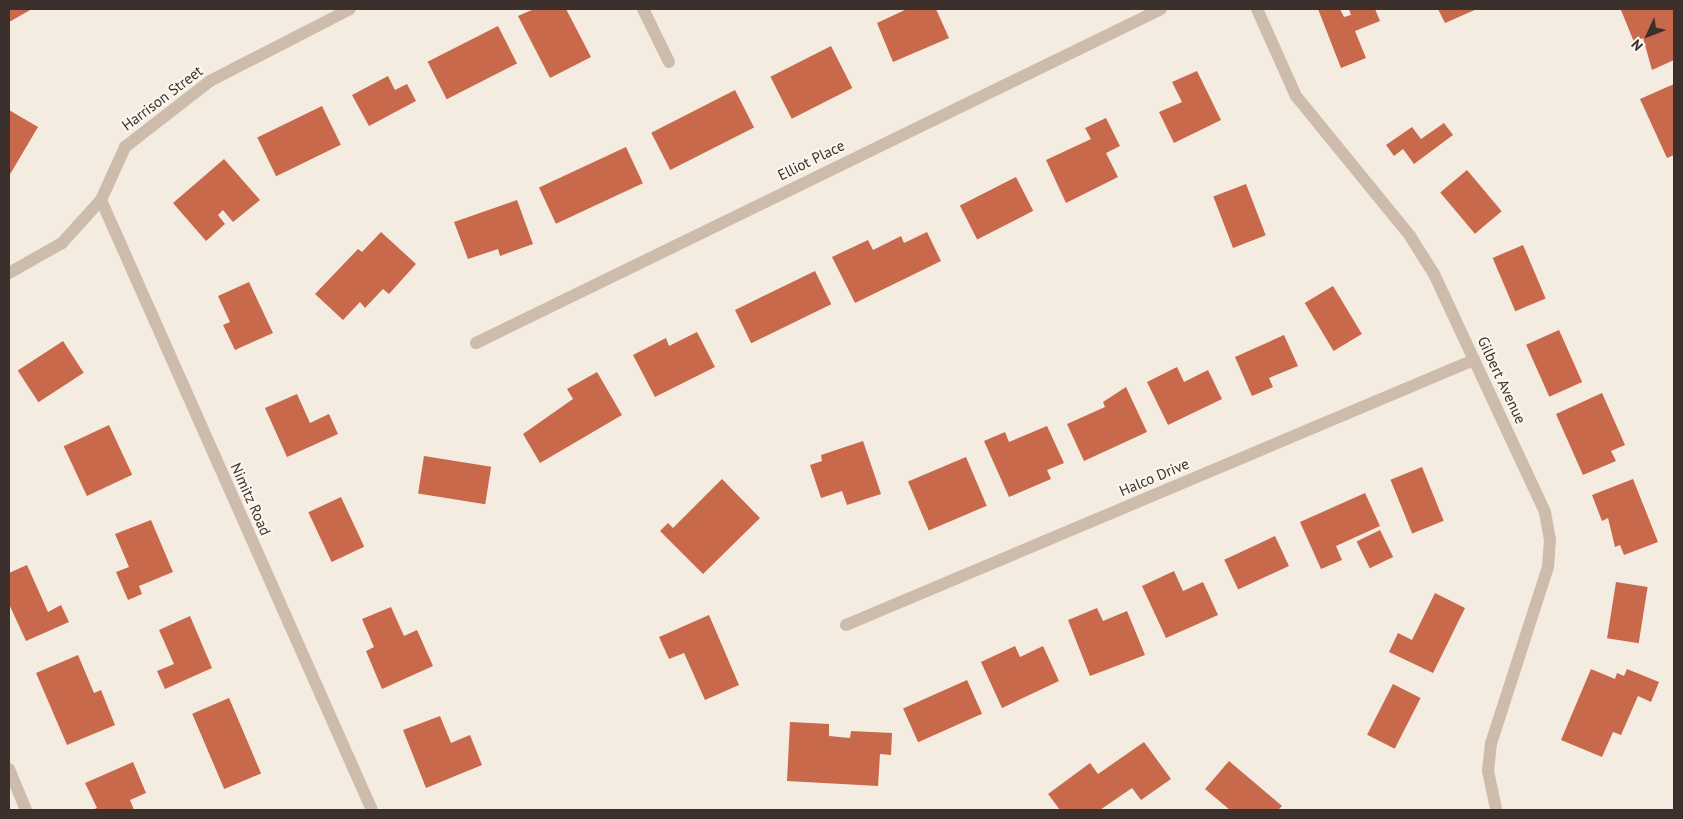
<!DOCTYPE html>
<style>
body{margin:0}
#map{position:relative;width:1683px;height:819px;overflow:hidden;background:#f4ebe1;font-family:"PT Sans",sans-serif}
div>[style]{position:absolute}
[style*='--x']{left:calc(var(--x)*1px);top:calc(var(--y)*1px);width:calc(var(--w)*1px);rotate:calc(var(--a)*1deg)}
.building>*{inset:0;background:#c8694b;transform-origin:0 0}
.minor>*{height:12px;margin:-6px;padding:0 6px;transform-origin:6px;border-radius:6px;background:#cdbbac}
span{translate:-50% -50%;white-space:nowrap;text-align:center;line-height:1.15;-webkit-text-stroke:4.5px #fbf5ee;paint-order:stroke}
.street-label{font-size:15px;color:#3b302b}
.frame{position:absolute;inset:0;border:10px solid #3b302b;pointer-events:none}
.north{position:absolute;left:1623px;top:10px;width:50px;height:50px;-webkit-text-stroke:4px #fbf5ee;paint-order:stroke;rotate:227deg;font-size:14px;font-weight:700;line-height:20px;text-align:center;color:#3b302b}
.north::after{content:'';display:block;margin:auto;width:18px;height:22px;background:#3b302b;clip-path:polygon(50% 0,100% 100%,50% 72%,0 100%)}
</style>
<div id="map">
<div class="building">
<div style="clip-path:polygon(9px 9px,32px 9px,9px 22px)"></div>
<div style="clip-path:polygon(534px 9px,566px 9px,591px 57px,550px 78px,518px 16px)"></div>
<div style="clip-path:polygon(907px 9px,936px 9px,949px 38px,893px 62px,877px 23px)"></div>
<div style="clip-path:polygon(1318px 9px,1340px 9px,1344px 17px,1351px 15px,1349px 9px,1375px 9px,1380px 21px,1355px 31px,1366px 58px,1341px 68px)"></div>
<div style="clip-path:polygon(1438px 9px,1477px 9px,1445px 23px)"></div>
<div style="clip-path:polygon(1674px 9px,1674px 60px,1652px 70px,1643px 38px,1634px 42px,1621px 10px)"></div>
<div style="left:498px;top:26px;width:42px;height:79px;rotate:63deg"></div>
<div style="left:831px;top:46px;width:47px;height:68px;rotate:63deg"></div>
<div style="clip-path:polygon(1197px 71px,1221px 120px,1174px 143px,1159px 112px,1182px 102px,1172px 82px)"></div>
<div style="clip-path:polygon(388px 76px,395px 90px,407px 84px,416px 101px,369px 126px,352px 95px)"></div>
<div style="clip-path:polygon(1674px 84px,1674px 155px,1667px 158px,1640px 99px)"></div>
<div style="left:735px;top:90px;width:42px;height:94px;rotate:63deg"></div>
<div style="left:322px;top:106px;width:43px;height:72px;rotate:64deg"></div>
<div style="clip-path:polygon(9px 110px,38px 127px,9px 176px)"></div>
<div style="clip-path:polygon(1106px 118px,1120px 146px,1106px 153px,1118px 177px,1066px 203px,1046px 160px,1091px 139px,1085px 128px)"></div>
<div style="clip-path:polygon(1444px 123px,1453px 135px,1414px 164px,1403px 149px,1394px 156px,1386px 145px,1412px 127px,1421px 139px)"></div>
<div style="left:626px;top:147px;width:40px;height:96px;rotate:65deg"></div>
<div style="clip-path:polygon(224px 159px,260px 200px,233px 222px,223px 210px,218px 215px,225px 224px,206px 241px,173px 203px)"></div>
<div style="left:1467px;top:170px;width:54px;height:35px;rotate:50deg"></div>
<div style="left:1016px;top:177px;width:38px;height:63px;rotate:63deg"></div>
<div style="left:1246px;top:184px;width:55px;height:35px;rotate:69deg"></div>
<div style="clip-path:polygon(517px 200px,533px 244px,500px 256px,498px 249px,468px 259px,454px 222px)"></div>
<div style="clip-path:polygon(381px 232px,416px 264px,389px 294px,383px 289px,365px 308px,360px 302px,343px 320px,315px 294px,358px 249px,362px 252px)"></div>
<div style="clip-path:polygon(927px 232px,941px 261px,855px 303px,832px 257px,868px 240px,873px 250px,901px 236px,904px 243px)"></div>
<div style="left:1523px;top:245px;width:58px;height:33px;rotate:67deg"></div>
<div style="left:815px;top:271px;width:37px;height:89px;rotate:64deg"></div>
<div style="clip-path:polygon(249px 282px,273px 333px,235px 350px,223px 325px,230px 322px,218px 296px)"></div>
<div style="left:1333px;top:286px;width:56px;height:33px;rotate:59deg"></div>
<div style="left:1559px;top:330px;width:57px;height:36px;rotate:66deg"></div>
<div style="clip-path:polygon(697px 332px,715px 367px,655px 397px,633px 355px,666px 338px,669px 346px)"></div>
<div style="clip-path:polygon(1284px 335px,1298px 366px,1269px 378px,1273px 387px,1252px 396px,1235px 357px)"></div>
<div style="left:63px;top:341px;width:38px;height:54px;rotate:57deg"></div>
<div style="clip-path:polygon(1177px 367px,1184px 382px,1208px 370px,1222px 399px,1168px 425px,1147px 382px)"></div>
<div style="clip-path:polygon(597px 372px,622px 415px,540px 463px,523px 434px,573px 399px,567px 389px)"></div>
<div style="clip-path:polygon(1126px 387px,1147px 432px,1084px 461px,1067px 424px,1105px 407px,1103px 402px)"></div>
<div style="clip-path:polygon(1602px 393px,1625px 445px,1611px 451px,1616px 461px,1583px 475px,1556px 414px)"></div>
<div style="clip-path:polygon(297px 394px,310px 423px,329px 414px,338px 434px,287px 457px,265px 408px)"></div>
<div style="left:109px;top:425px;width:55px;height:50px;rotate:65deg"></div>
<div style="clip-path:polygon(1047px 426px,1064px 463px,1047px 470px,1051px 479px,1009px 497px,984px 441px,1005px 432px,1009px 442px)"></div>
<div style="clip-path:polygon(863px 441px,881px 494px,847px 505px,842px 491px,821px 498px,810px 465px,822px 461px,821px 455px)"></div>
<div style="left:424px;top:456px;width:68px;height:38px;rotate:9deg"></div>
<div style="left:966px;top:457px;width:53px;height:63px;rotate:67deg"></div>
<div style="left:1422px;top:467px;width:58px;height:34px;rotate:68deg"></div>
<div style="clip-path:polygon(722px 479px,760px 518px,703px 574px,660px 531px,668px 523px,673px 528px)"></div>
<div style="clip-path:polygon(1633px 479px,1658px 542px,1624px 555px,1620px 545px,1615px 547px,1608px 518px,1602px 521px,1592px 495px)"></div>
<div style="clip-path:polygon(1365px 493px,1380px 526px,1336px 546px,1342px 560px,1321px 569px,1300px 522px)"></div>
<div style="left:341px;top:497px;width:55px;height:36px;rotate:65deg"></div>
<div style="clip-path:polygon(151px 520px,173px 572px,139px 586px,142px 594px,128px 600px,116px 572px,129px 567px,115px 534px)"></div>
<div style="left:1380px;top:530px;width:30px;height:26px;rotate:64deg"></div>
<div style="left:1275px;top:536px;width:33px;height:56px;rotate:65deg"></div>
<div style="clip-path:polygon(27px 565px,48px 612px,61px 605px,69px 622px,26px 641px,9px 604px,9px 573px)"></div>
<div style="clip-path:polygon(1174px 571px,1183px 591px,1203px 582px,1218px 615px,1166px 638px,1142px 586px)"></div>
<div style="left:1616px;top:582px;width:32px;height:57px;rotate:9deg"></div>
<div style="clip-path:polygon(1435px 593px,1465px 608px,1433px 673px,1389px 652px,1398px 633px,1412px 640px)"></div>
<div style="clip-path:polygon(391px 607px,404px 636px,417px 630px,433px 666px,382px 689px,366px 651px,374px 647px,362px 619px)"></div>
<div style="clip-path:polygon(1097px 608px,1103px 621px,1127px 611px,1145px 655px,1090px 676px,1068px 620px)"></div>
<div style="clip-path:polygon(709px 615px,739px 685px,705px 700px,684px 653px,669px 659px,659px 637px)"></div>
<div style="clip-path:polygon(190px 616px,212px 668px,165px 689px,157px 671px,174px 664px,159px 630px)"></div>
<div style="clip-path:polygon(1015px 646px,1020px 657px,1043px 646px,1059px 681px,1002px 708px,981px 662px)"></div>
<div style="clip-path:polygon(78px 655px,94px 693px,101px 690px,115px 725px,67px 745px,36px 673px)"></div>
<div style="clip-path:polygon(1591px 669px,1615px 679px,1617px 673px,1624px 676px,1627px 669px,1659px 682px,1651px 702px,1638px 696px,1621px 735px,1613px 732px,1602px 757px,1561px 740px)"></div>
<div style="left:967px;top:680px;width:37px;height:70px;rotate:66deg"></div>
<div style="left:1393px;top:684px;width:31px;height:57px;rotate:27deg"></div>
<div style="left:229px;top:698px;width:82px;height:40px;rotate:67deg"></div>
<div style="clip-path:polygon(440px 716px,451px 743px,470px 735px,482px 765px,426px 788px,403px 730px)"></div>
<div style="clip-path:polygon(790px 722px,829px 724px,829px 736px,850px 738px,851px 731px,892px 733px,891px 755px,880px 754px,878px 786px,787px 781px)"></div>
<div style="clip-path:polygon(1144px 742px,1171px 779px,1141px 800px,1132px 788px,1100px 810px,1060px 810px,1048px 794px,1090px 763px,1098px 774px)"></div>
<div style="clip-path:polygon(1229px 761px,1282px 806px,1278px 810px,1230px 810px,1205px 789px)"></div>
<div style="clip-path:polygon(133px 762px,146px 793px,130px 800px,134px 810px,92px 810px,97px 808px,85px 783px)"></div>
</div>
<div class="minor">
<div style="--x:643;--y:9;--w:59;--a:63.9"></div>
<div style="--x:1257;--y:9;--w:95;--a:65.9"></div>
<div style="--x:1296;--y:96;--w:181;--a:50.8"></div>
<div style="--x:1410;--y:236;--w:45;--a:57.7"></div>
<div style="--x:1434;--y:274;--w:263;--a:65"></div>
<div style="--x:1545;--y:512;--w:27;--a:80"></div>
<div style="--x:1550;--y:539;--w:28;--a:94"></div>
<div style="--x:1548;--y:567;--w:185;--a:107.9"></div>
<div style="--x:1491;--y:743;--w:28;--a:96"></div>
<div style="--x:1488;--y:771;--w:40;--a:78"></div>
<div style="--x:101;--y:200;--w:667;--a:66.05"></div>
<div style="--x:9;--y:273;--w:61;--a:-29.5"></div>
<div style="--x:62;--y:243;--w:58;--a:-47.8"></div>
<div style="--x:101;--y:200;--w:58;--a:-65.6"></div>
<div style="--x:125;--y:147;--w:108;--a:-37.8"></div>
<div style="--x:210;--y:81;--w:157;--a:-27.2"></div>
<div style="--x:476;--y:343;--w:762;--a:-25.99"></div>
<div style="--x:846;--y:625;--w:682;--a:-22.88"></div>
<div style="--x:9;--y:769;--w:44;--a:67.5"></div>
</div>
<div class="street-label">
<span style="left:162px;top:98px;rotate:-37deg">Harrison Street</span>
<span style="left:811px;top:160px;rotate:-26deg">Elliot Place</span>
<span style="left:1502px;top:380px;rotate:65deg">Gilbert Avenue</span>
<span style="left:1154px;top:477px;rotate:-23deg">Halco Drive</span>
<span style="left:251px;top:499px;rotate:66deg">Nimitz Road</span>
</div>
<div class="frame"></div>
<div class="north">N</div>
</div>
